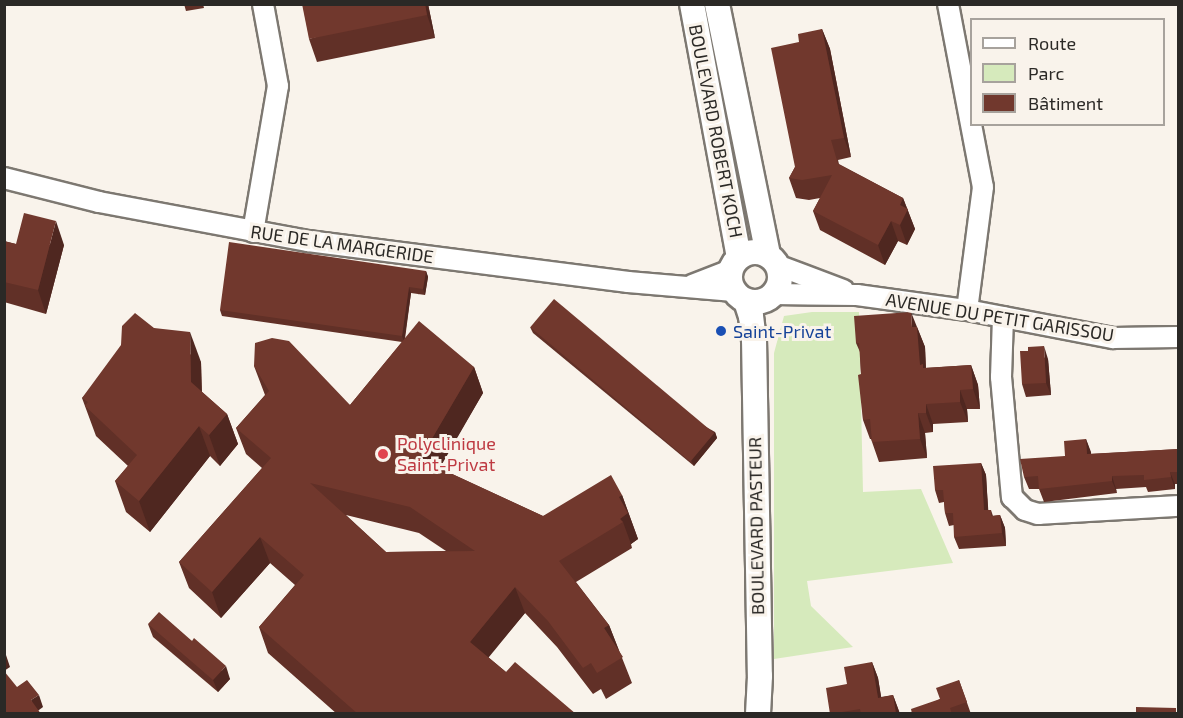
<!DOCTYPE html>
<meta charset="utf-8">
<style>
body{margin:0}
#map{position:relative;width:1183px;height:718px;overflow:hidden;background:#f9f3eb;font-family:"Exo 2",sans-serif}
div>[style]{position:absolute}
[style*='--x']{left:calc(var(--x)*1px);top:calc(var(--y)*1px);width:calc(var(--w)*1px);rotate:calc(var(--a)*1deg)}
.green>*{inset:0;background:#d6eabc}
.roads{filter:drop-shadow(2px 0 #7d7871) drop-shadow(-2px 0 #7d7871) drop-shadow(0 2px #7d7871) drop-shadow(0 -2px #7d7871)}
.minor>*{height:20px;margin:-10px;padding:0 10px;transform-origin:10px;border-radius:10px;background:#fff}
.tertiary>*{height:24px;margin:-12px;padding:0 12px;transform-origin:12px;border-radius:12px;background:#fff}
.tertiary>.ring{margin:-12px;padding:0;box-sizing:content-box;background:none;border:24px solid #fff;border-radius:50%}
.wall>*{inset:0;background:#613027}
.shaded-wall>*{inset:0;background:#4f2720}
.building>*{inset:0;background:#71382d;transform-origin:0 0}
.dots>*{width:16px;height:16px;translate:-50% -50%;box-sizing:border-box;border:3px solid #f9f3eb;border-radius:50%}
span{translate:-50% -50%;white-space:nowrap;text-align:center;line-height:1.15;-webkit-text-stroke:6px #f9f3eb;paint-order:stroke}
.street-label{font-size:18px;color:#2b2926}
.transit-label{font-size:18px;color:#164399}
.left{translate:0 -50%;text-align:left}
.health-label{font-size:18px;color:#be3a42}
.frame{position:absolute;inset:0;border:6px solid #2b2926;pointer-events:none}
.legend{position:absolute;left:970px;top:18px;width:195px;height:108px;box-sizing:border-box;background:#f9f3eb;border:2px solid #a7a29c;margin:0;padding:8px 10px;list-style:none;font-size:18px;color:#2b2926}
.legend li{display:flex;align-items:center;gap:12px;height:30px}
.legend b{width:30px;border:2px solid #a7a29c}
</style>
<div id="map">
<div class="green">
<div style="clip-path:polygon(812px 312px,859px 312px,863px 492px,921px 489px,953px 563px,807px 581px,811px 606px,853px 647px,774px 659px,774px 353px,784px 316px)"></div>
</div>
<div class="roads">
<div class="minor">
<div style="--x:948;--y:4;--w:186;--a:79.2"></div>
<div style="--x:983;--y:187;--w:124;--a:97.4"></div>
<div style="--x:4;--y:178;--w:98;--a:14.2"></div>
<div style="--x:99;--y:202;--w:213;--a:10.6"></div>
<div style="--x:308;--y:241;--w:323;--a:7.3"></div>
<div style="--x:628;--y:282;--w:106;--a:4.9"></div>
<div style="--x:253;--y:232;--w:148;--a:-80.3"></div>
<div style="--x:278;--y:86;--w:83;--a:-100.4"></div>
<div style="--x:777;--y:265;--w:71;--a:20.7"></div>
<div style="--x:692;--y:285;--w:42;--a:-21"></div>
<div style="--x:774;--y:294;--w:83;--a:0.7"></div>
<div style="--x:857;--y:295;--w:111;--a:7.8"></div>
<div style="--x:967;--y:310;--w:149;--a:10.9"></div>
<div style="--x:1113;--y:338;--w:65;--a:-0.9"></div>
<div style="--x:1003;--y:317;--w:60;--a:91.9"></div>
<div style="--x:1001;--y:377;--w:121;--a:84.8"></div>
<div style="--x:1012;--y:497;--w:18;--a:45"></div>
<div style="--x:1025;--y:510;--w:14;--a:17"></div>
<div style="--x:1038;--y:514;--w:140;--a:-3.3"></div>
</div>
<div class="tertiary">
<div style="--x:692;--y:4;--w:257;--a:79.5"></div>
<div style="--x:717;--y:4;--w:256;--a:78.5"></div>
<div class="ring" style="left:730px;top:252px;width:26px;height:26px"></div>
<div style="--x:746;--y:301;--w:16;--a:72"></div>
<div style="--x:751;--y:316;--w:23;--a:83"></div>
<div style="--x:754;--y:339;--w:337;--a:89"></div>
<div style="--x:760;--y:676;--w:38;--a:93"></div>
</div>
</div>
<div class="wall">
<div style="clip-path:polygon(184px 4px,203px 4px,204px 8px,186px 11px)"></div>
<div style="clip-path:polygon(428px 4px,435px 38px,317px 62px,309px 39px)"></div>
<div style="clip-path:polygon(822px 29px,830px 49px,851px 157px,838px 160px,839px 164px,903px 198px,915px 229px,907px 245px,898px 241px,885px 265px,820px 230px,813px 211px,820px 198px,809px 200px,796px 198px,789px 178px,795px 167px,799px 42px)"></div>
<div style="clip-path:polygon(4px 241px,16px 244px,64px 245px,46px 314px,4px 302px)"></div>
<div style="clip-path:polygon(evenodd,426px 271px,428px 277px,425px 295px,411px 293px,405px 339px,474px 367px,483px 393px,439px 468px,543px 516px,622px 495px,638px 539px,631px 544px,632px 548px,576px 582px,609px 625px,632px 683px,606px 699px,601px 689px,593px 694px,557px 647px,525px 613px,488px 657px,506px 672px,576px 714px,337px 714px,268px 653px,259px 627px,295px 585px,270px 563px,221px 618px,189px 588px,179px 562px,262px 468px,246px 454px,236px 428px,265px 395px,254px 366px,350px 405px,402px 342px,222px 316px,220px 310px,426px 271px,346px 515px,419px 533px,446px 551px,386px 552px,346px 515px)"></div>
<div style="clip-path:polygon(530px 327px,715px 432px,717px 438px,694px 466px,533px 333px)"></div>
<div style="clip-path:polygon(917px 327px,925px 347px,926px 368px,971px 365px,978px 385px,980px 409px,967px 409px,968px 422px,933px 424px,933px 432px,925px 433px,927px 458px,879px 462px,871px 439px,870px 439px,863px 420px,860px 352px,856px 343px)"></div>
<div style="clip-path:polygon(154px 328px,201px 362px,202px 392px,227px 414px,238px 444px,220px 466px,210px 456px,150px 532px,126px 512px,115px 481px,128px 466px,96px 436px,82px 398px)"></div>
<div style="clip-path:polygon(1028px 351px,1048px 359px,1051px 395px,1026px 397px,1022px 384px)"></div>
<div style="clip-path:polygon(1086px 439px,1091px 454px,1179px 449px,1179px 484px,1175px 484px,1175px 489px,1148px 492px,1146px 487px,1116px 489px,1117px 493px,1044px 502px,1039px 489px,1029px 489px,1024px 477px,1065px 456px)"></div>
<div style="clip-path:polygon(981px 463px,986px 475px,988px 510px,991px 510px,993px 516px,1000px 515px,1005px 528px,1006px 546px,959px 549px,954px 537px,954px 525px,949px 526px,945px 513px,944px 502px,939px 503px,935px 490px)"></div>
<div style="clip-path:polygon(148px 624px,192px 641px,230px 679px,218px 692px,153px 637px)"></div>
<div style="clip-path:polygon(872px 662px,878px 678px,881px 697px,893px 695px,900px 714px,830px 714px,847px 684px)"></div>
<div style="clip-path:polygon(959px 680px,971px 714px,912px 714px,940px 699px)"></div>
</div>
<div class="shaded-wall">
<div style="clip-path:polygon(425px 4px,428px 4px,435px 38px,427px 15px)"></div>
<div style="clip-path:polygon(822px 29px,830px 49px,851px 157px,844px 138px)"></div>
<div style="clip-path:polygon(903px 198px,915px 229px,907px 245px,900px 225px,900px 205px)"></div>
<div style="clip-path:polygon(56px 221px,64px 245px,46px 314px,38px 290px)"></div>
<div style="clip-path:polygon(891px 221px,898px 241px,885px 265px,878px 245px)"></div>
<div style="clip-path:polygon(426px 271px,428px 277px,425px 295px,423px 289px)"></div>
<div style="clip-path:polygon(409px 287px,411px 293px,404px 342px,402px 336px)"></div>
<div style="clip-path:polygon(911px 312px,925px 347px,926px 374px,920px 365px,912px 327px)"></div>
<div style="clip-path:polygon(190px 332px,201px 362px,202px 413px,191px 382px)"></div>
<div style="clip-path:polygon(1044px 346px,1048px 359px,1051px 395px,1046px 383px)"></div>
<div style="clip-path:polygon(971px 365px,978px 385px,980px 409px,973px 389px)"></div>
<div style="clip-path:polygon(474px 367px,483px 393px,430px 485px,420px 459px)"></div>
<div style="clip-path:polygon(960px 390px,967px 409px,968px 422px,960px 402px)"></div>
<div style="clip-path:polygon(926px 404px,933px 424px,933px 432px,926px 413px)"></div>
<div style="clip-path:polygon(918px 413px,925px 433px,927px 458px,920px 439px)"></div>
<div style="clip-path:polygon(227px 414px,238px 444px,220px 466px,209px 435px)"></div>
<div style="clip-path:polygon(199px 426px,210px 456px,150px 532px,139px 501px)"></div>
<div style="clip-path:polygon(715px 432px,717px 438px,694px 466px,691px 460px)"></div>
<div style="clip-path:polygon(1086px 439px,1091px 452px,1092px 467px,1087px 454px)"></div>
<div style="clip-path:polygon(981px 463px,986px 475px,989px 522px,984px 510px)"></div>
<div style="clip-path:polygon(1170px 472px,1175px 484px,1175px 489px,1171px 477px)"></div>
<div style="clip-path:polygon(1112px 476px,1116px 489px,1117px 493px,1112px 481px)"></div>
<div style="clip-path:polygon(622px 495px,638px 539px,631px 544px,623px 522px,620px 519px,619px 497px)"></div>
<div style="clip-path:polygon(1000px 515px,1005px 528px,1006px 546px,1002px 533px)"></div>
<div style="clip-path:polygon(260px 537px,270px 563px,221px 618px,212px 592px)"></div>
<div style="clip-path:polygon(515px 587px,525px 613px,480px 668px,470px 642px)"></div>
<div style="clip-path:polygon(609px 625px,619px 651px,604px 628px)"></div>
<div style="clip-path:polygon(6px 655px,10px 667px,4px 671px,4px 656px)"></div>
<div style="clip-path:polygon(872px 662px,878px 678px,884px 714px,878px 698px)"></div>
<div style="clip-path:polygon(226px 666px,230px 679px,218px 692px,213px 680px)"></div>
<div style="clip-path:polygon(39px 695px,43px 707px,35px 713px,31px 700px)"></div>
<div style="clip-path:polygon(893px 695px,900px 714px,896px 714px)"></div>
</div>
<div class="building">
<div style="clip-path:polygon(302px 4px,425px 4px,427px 15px,309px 39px)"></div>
<div style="clip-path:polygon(822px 29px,844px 138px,831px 140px,838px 164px,903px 198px,900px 205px,908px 209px,900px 225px,891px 221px,878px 245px,813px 211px,832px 175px,802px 180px,789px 178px,795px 167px,771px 48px,799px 42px,798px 34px)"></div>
<div style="clip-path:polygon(24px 213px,56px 221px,38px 290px,4px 282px,4px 241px,16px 244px)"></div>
<div style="clip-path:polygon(229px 242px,426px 271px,423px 289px,409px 287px,402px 336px,220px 310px)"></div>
<div style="left:554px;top:299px;width:209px;height:37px;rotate:40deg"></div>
<div style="clip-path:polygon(911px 312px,912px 327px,917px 327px,920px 365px,923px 364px,923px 368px,971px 365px,973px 389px,960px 390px,960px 402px,926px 404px,926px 413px,918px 413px,920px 439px,872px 442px,870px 419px,863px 420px,858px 375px,861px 374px,859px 343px,856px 343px,854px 316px)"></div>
<div style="clip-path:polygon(135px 313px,154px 328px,190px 332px,191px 382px,227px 414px,209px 435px,199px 426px,139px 501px,115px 481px,137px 455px,85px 406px,88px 402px,82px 398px,121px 345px,122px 326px)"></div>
<div style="clip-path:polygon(evenodd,419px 321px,474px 367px,420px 459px,543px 516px,611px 475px,622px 495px,619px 497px,628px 513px,620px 519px,623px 522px,559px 561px,609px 625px,604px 628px,623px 657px,597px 673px,591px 663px,583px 668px,548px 621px,515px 587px,470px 642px,506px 672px,515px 662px,576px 714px,358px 714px,259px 627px,304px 575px,260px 537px,212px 592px,179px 562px,271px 458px,236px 428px,269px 391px,254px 366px,255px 343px,272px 338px,289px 341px,350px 405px,419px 321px,310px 483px,410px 507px,475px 551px,386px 552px,310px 483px)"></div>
<div style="clip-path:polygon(1044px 346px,1046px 383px,1022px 384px,1020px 351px,1028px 351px,1028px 347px)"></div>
<div style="clip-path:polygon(1086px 439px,1087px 454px,1179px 449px,1179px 472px,1170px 472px,1171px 477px,1144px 480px,1144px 475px,1112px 476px,1112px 481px,1039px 489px,1038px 476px,1024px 477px,1020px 459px,1065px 456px,1064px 441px)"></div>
<div style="clip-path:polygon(981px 463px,984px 510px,991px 510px,991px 516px,1000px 515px,1002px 533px,954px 537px,953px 513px,945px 513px,943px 490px,935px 490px,933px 466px)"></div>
<div style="clip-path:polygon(159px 612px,192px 641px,194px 638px,226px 666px,213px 680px,148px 624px)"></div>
<div style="clip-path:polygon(872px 662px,878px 698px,893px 695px,896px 714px,861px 714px,860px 709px,830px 714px,826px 688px,847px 684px,844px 667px)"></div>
<div style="clip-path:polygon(4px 671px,17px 687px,27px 680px,39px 695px,31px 700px,41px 714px,5px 714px)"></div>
<div style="clip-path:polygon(959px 680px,967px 702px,950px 708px,952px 714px,912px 714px,911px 709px,940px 699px,936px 688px)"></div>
<div style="clip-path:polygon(1136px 707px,1176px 708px,1176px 714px,1136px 714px)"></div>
</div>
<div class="dots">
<div style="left:721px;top:331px;background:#1a4fb4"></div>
<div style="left:383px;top:454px;background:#e0444e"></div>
</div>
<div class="street-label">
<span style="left:716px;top:131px;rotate:79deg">BOULEVARD ROBERT KOCH</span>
<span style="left:342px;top:244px;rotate:8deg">RUE DE LA MARGERIDE</span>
<span style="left:1000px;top:317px;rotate:9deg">AVENUE DU PETIT GARISSOU</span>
<span style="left:756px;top:526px;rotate:-91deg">BOULEVARD PASTEUR</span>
</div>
<div class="transit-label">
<span class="left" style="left:733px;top:331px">Saint-Privat</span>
</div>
<div class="health-label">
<span class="left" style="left:397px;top:454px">Polyclinique<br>Saint-Privat</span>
</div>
<div class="frame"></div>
<ul class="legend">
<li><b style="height:8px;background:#fff"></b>Route</li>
<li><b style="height:16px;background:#d6eabc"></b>Parc</li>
<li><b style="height:16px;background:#71382d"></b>Bâtiment</li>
</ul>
</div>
